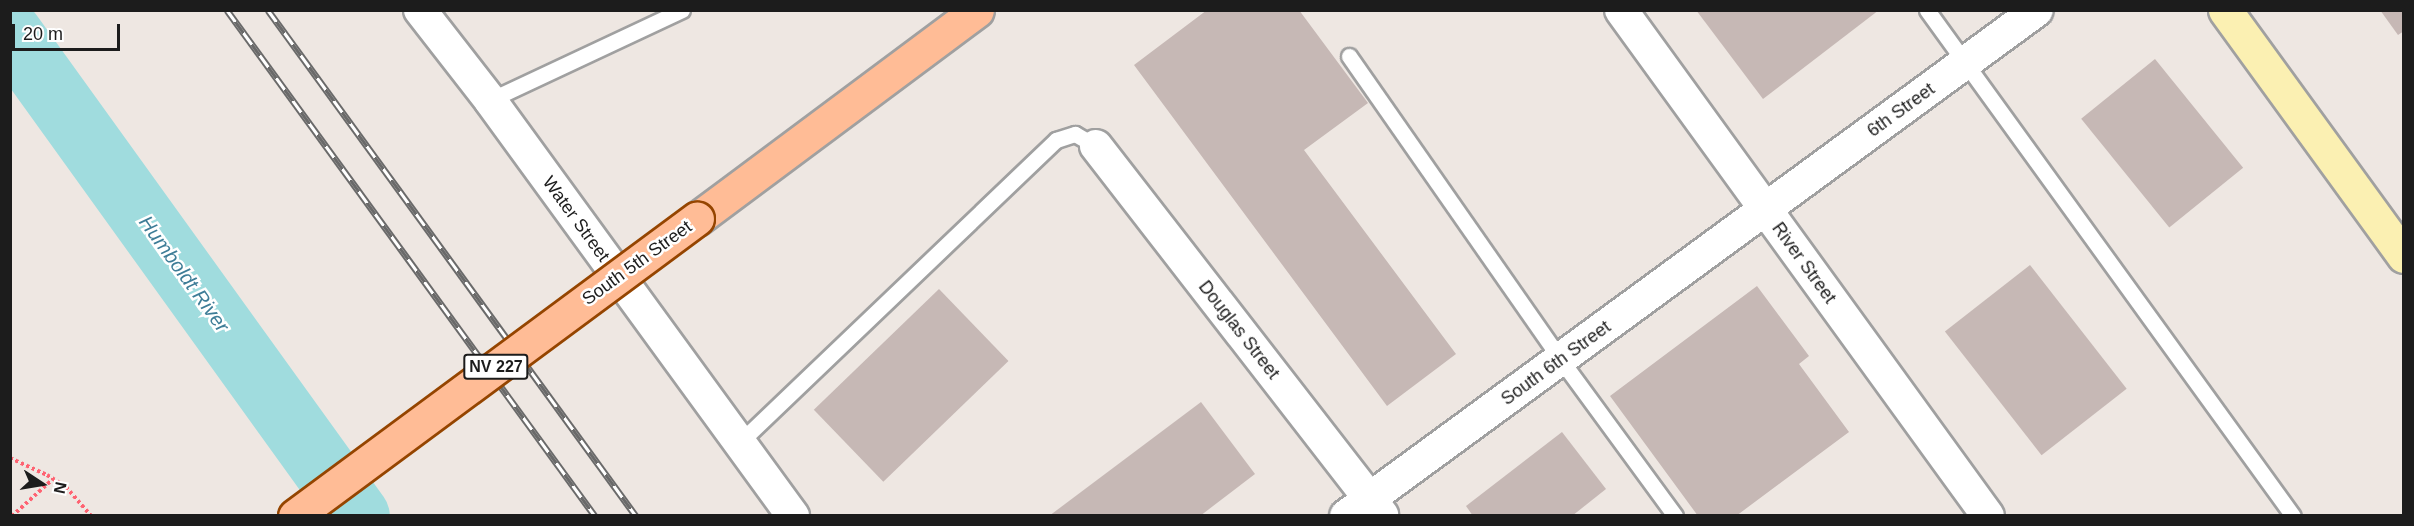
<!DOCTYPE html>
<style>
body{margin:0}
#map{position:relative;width:2414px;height:526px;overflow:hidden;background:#eee7e2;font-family:Helvetica,sans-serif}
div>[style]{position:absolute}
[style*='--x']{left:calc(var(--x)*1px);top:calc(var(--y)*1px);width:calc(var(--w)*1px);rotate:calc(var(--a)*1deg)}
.river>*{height:64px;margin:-32px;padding:0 32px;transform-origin:32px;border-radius:32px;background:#a0dcde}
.building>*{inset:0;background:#c6b8b5;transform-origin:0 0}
.path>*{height:4px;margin-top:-2px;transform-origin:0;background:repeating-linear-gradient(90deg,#fe6372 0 3px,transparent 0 6px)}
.roads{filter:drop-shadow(2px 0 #a0a0a0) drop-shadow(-2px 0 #a0a0a0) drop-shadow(0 2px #a0a0a0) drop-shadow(0 -2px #a0a0a0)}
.lane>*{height:15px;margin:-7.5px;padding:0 7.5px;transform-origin:7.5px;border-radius:7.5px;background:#fff}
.street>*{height:32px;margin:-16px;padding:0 16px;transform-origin:16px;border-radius:16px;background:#fff}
.secondary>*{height:33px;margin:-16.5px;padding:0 16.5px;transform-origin:16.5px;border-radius:16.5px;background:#fbf0b2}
.primary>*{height:33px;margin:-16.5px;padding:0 16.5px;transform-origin:16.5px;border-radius:16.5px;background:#ffbc96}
.rail>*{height:7px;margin-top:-3.5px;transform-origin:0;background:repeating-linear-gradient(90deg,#fff 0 14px,#6a6a6a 0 28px);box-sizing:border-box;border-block:2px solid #6a6a6a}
.bridges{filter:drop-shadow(2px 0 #954500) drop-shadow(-2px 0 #954500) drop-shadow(0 2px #954500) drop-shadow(0 -2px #954500)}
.primary-bridge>*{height:33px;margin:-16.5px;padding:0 16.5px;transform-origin:16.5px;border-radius:16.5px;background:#ffbc96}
span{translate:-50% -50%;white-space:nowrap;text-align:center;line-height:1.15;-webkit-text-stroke:5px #fff;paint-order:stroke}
.shield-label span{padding:2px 4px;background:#fff;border:2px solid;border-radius:4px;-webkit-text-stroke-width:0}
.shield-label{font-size:16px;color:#1c1c1c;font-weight:700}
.street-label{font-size:18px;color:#1c1c1c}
.water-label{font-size:20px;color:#3e7d97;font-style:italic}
.frame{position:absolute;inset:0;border:12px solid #1c1c1c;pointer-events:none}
.north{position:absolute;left:12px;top:454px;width:60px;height:60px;-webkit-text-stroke:4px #fff;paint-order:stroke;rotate:102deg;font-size:16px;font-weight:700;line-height:24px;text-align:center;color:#1c1c1c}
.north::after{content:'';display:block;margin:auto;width:21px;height:27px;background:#1c1c1c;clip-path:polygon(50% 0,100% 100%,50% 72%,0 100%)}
.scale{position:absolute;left:12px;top:24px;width:108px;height:27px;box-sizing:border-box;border:3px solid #1c1c1c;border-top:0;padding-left:8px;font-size:18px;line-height:21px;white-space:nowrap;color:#1c1c1c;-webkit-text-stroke:4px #fff;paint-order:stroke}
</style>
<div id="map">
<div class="river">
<div style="--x:10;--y:33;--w:595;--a:54.23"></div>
</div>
<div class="building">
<div style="clip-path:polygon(1207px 10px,1299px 10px,1368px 103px,1304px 150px,1456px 354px,1387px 406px,1134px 65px)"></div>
<div style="clip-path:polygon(1696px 10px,1879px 10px,1763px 99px)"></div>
<div style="clip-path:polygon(2380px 10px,2404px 10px,2404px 31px,2398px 35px)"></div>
<div style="left:2155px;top:59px;width:140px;height:95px;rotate:51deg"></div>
<div style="left:2030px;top:265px;width:157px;height:108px;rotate:52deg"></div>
<div style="clip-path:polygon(1757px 286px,1809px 356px,1799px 364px,1849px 432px,1736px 516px,1698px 516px,1610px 396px)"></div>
<div style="left:939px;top:289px;width:100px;height:174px;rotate:46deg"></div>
<div style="clip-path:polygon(1201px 402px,1255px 474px,1200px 516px,1049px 516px)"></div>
<div style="clip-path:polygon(1562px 432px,1606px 489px,1572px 516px,1473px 516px,1466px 506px)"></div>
</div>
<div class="path">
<div style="--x:10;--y:458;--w:41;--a:24.7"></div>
<div style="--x:47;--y:475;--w:22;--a:32"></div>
<div style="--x:66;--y:487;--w:38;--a:49"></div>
<div style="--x:12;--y:516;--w:55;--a:-42.1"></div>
</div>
<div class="roads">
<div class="lane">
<div style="--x:1927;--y:10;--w:624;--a:54.12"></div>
<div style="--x:1349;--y:56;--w:371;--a:55.1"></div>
<div style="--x:1561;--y:360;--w:193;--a:53.8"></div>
<div style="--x:490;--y:100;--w:212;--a:-25.1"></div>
<div style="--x:739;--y:443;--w:439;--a:-43.7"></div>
<div style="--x:1056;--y:140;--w:20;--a:-18"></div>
<div style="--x:1075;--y:134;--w:24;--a:30"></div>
</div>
<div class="street">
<div style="--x:420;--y:10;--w:114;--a:52.1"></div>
<div style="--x:490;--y:100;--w:515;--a:53.93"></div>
<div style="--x:1621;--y:10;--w:625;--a:54.05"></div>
<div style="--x:1096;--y:146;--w:467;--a:52.2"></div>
<div style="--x:1346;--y:516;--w:856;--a:-36.21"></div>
</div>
<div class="secondary">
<div style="--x:2225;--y:10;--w:304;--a:54"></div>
</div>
<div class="primary">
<div style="--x:697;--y:219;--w:349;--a:-36.7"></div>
</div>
</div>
<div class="rail">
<div style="--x:227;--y:10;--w:626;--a:53.97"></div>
<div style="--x:268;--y:10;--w:626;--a:53.97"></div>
</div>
<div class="bridges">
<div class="primary-bridge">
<div style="--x:295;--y:516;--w:500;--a:-36.5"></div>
</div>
</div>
<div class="shield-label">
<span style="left:496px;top:367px">NV 227</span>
</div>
<div class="street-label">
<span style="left:1901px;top:110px;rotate:-36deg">6th Street</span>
<span style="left:576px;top:219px;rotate:54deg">Water Street</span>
<span style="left:637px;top:263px;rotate:-36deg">South 5th Street</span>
<span style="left:1804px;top:263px;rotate:54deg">River Street</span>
<span style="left:1239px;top:330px;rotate:52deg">Douglas Street</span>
<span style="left:1556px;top:363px;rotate:-36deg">South 6th Street</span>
</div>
<div class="water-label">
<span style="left:184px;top:274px;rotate:54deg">Humboldt River</span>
</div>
<div class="frame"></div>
<div class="north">N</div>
<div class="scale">20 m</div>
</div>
